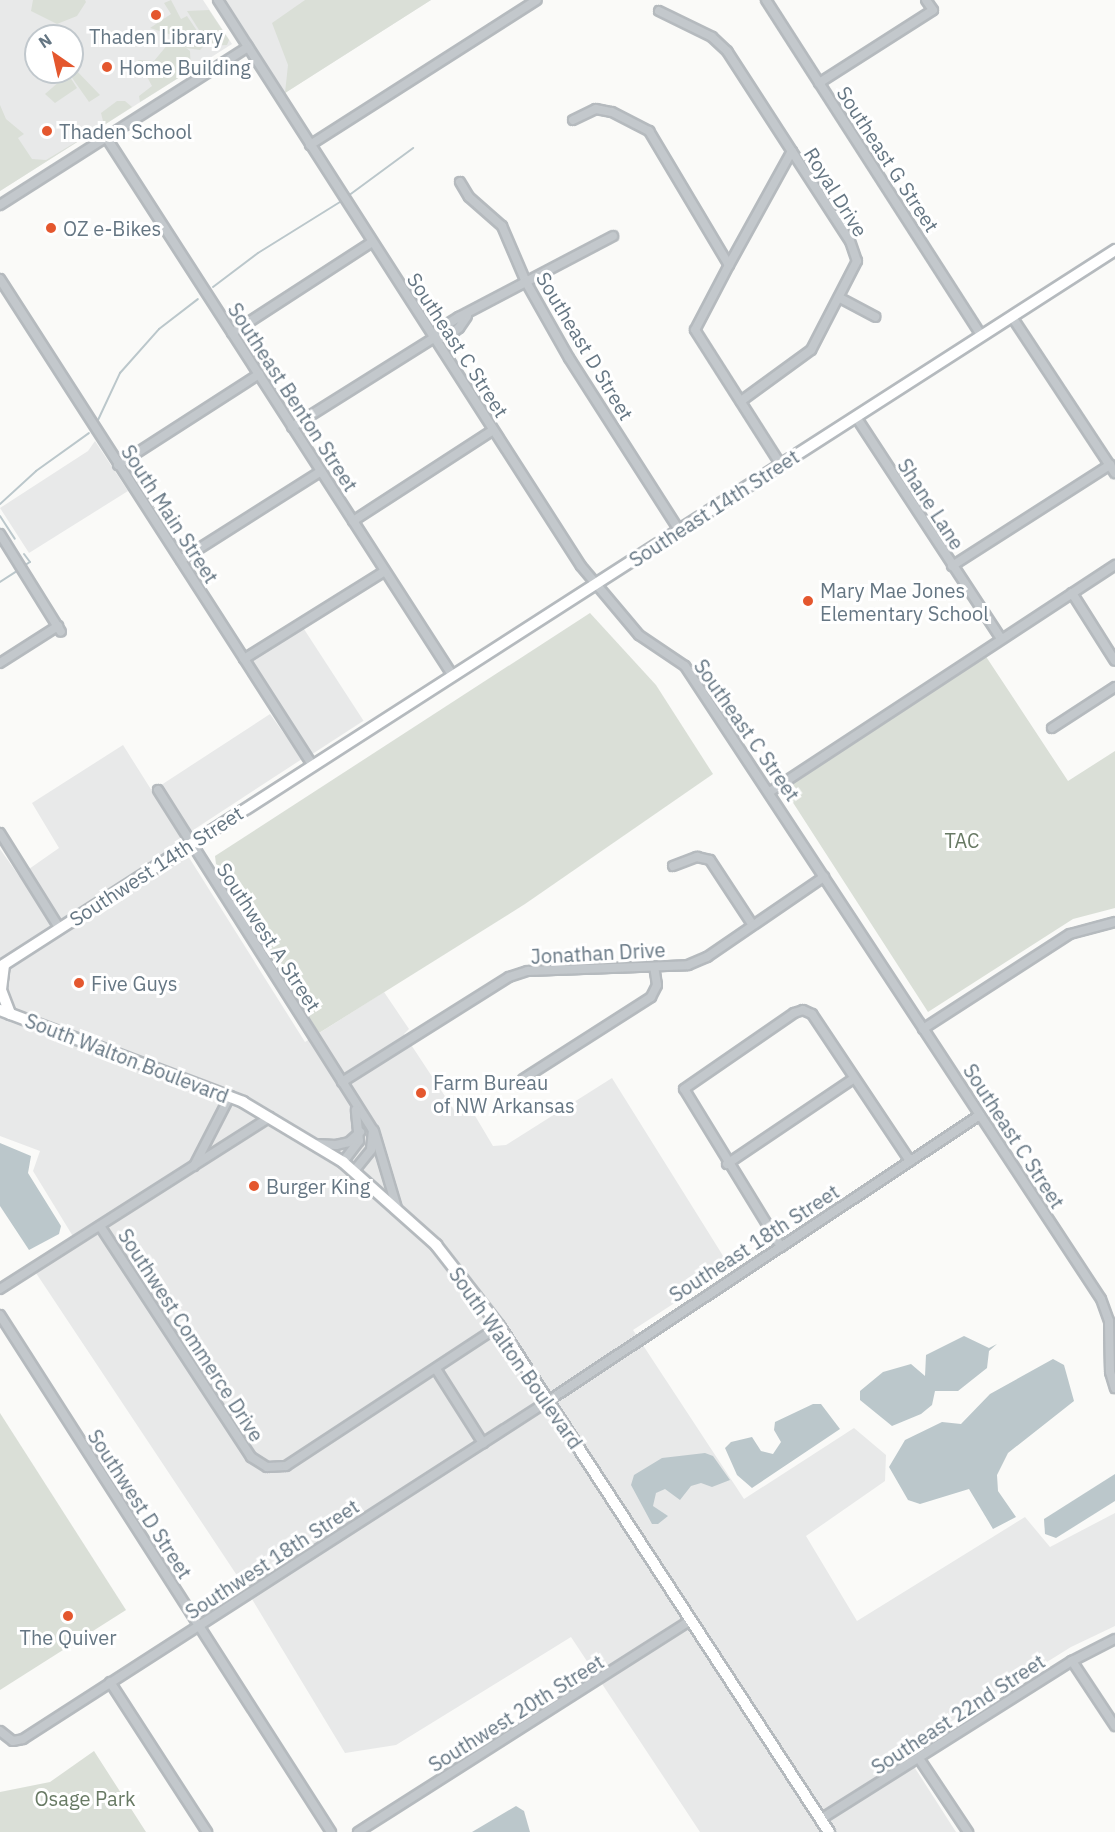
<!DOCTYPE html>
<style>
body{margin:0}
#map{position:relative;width:1115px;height:1832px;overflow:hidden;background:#fafaf8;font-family:"IBM Plex Sans",sans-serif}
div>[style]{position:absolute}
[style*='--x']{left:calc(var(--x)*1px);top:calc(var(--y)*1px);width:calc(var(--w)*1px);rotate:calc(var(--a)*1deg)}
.built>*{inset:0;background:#e8e9e9;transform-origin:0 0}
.green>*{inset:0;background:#dadfd7}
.water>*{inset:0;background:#bbc7cb}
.stream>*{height:2px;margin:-1px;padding:0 1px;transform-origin:1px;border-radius:1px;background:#bbc7cb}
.roads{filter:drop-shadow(2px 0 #b5babe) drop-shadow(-2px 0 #b5babe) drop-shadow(0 2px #b5babe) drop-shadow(0 -2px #b5babe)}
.minor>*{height:8px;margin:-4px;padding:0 4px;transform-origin:4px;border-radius:4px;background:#c3c8cc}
.major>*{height:10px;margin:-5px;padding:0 5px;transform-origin:5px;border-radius:5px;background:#fff}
.dots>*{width:16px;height:16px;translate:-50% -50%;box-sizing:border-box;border:3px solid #fff;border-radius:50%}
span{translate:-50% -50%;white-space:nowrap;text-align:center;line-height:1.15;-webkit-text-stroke:6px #fff;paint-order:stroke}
.poi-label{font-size:20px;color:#657683}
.left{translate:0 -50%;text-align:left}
.street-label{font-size:20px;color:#657683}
.park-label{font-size:20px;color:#687a64}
.north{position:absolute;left:24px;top:24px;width:60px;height:60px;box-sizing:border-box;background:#fff;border:2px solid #c1c8cd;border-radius:50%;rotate:326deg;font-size:16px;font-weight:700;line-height:24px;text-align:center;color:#657683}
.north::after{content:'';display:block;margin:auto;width:21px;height:27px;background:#e4572e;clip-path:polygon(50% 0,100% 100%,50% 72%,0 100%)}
</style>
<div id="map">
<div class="built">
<div style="clip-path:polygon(evenodd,0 0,203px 0,232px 44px,0 191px,0 0,36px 36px,72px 36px,72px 72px,36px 72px,36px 36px)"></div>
<div style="clip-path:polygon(226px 0,431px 0,285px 93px)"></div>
<div style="clip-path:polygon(95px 441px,128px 491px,29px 553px,0 508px,88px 451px)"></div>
<div style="left:302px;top:626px;width:113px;height:62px;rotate:57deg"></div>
<div style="clip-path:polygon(270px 714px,302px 759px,178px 840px,305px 1042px,384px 992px,409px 1029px,404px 1034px,458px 1116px,471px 1109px,493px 1146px,506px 1145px,612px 1078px,730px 1267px,633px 1330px,744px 1499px,854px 1428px,886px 1455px,885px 1481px,806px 1536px,857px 1621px,1025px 1517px,1050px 1547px,1115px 1513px,1115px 1626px,1071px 1647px,904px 1751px,956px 1832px,700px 1832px,571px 1637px,396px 1745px,345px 1753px,244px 1586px,30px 1264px,74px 1238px,33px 1171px,40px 1151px,0 1136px,0 849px,19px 876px,59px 848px,32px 803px,123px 745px,152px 791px)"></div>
</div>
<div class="green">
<div style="clip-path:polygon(33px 0,85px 0,86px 2px,77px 16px,57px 24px,31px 11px)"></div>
<div style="clip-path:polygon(171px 0,181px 19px,187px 16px,206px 44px,200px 50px,186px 48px,178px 37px,150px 28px,171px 14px,164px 3px)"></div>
<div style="clip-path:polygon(305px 0,431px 0,285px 93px,288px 65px,272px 23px)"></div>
<div style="clip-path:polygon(209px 10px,229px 40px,227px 45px,209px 46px,187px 11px)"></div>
<div style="clip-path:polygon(173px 38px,190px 51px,191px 70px,140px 102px,139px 96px,152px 86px,138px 60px,154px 61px)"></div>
<div style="clip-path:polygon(72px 66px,100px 95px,89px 102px,68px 72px,72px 72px)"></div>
<div style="clip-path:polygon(68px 74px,77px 88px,55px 103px,45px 94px)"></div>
<div style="clip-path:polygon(117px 101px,125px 101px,132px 107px,104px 125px,101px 113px)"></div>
<div style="clip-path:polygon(0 105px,6px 119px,24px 134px,18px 138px,32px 159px,46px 160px,96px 130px,0 191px)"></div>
<div style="clip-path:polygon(590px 613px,656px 685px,713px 774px,525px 904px,319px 1033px,216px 864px,215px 856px)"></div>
<div style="clip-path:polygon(983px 652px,1068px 781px,1115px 751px,1115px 908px,1073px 919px,928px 1012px,781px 784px)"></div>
<div style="clip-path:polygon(0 1413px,126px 1610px,0 1690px)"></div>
<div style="clip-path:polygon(94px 1751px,146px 1832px,0 1832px,0 1792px,50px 1782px)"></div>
</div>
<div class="water">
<div style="clip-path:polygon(0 1143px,31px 1156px,28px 1173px,61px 1226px,59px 1234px,29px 1250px,0 1206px)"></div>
<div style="clip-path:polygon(964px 1336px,989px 1348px,997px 1344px,989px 1351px,987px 1368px,958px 1391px,935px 1391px,932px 1405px,921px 1414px,892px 1426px,860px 1400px,860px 1391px,883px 1372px,911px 1364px,925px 1376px,926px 1355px)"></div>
<div style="clip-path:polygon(1053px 1359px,1064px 1365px,1074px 1401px,1008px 1453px,997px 1475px,998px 1491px,1016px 1517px,993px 1529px,969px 1489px,920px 1504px,908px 1500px,889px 1467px,905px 1440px,942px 1422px,961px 1424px,990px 1394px)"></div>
<div style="clip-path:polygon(813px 1404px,821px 1404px,840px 1429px,752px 1488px,737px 1475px,725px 1448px,731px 1442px,752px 1437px,761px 1451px,773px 1454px,781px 1442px,774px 1430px,775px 1422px)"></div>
<div style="clip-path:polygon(705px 1453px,713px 1456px,730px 1480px,712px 1487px,701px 1483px,691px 1486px,680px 1500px,665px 1489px,656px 1493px,653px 1506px,668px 1516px,658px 1524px,652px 1524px,631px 1485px,634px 1475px,662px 1458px)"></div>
<div style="clip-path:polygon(1115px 1474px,1115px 1501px,1056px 1538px,1045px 1534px,1044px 1519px)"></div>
<div style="clip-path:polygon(516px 1806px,524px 1811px,530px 1832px,472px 1832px)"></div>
</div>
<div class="stream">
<div style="--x:348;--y:196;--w:81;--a:-36.4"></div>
<div style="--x:213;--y:287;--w:56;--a:-37.1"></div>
<div style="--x:258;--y:253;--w:97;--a:-31.9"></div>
<div style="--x:98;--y:420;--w:52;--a:-64.9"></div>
<div style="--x:120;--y:373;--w:59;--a:-48.4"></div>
<div style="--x:159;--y:329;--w:49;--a:-37.6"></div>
<div style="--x:0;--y:504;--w:49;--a:-42.5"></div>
<div style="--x:36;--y:471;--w:65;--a:-35.6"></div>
<div style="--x:0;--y:516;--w:27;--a:57"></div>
<div style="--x:24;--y:554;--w:10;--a:53"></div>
<div style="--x:30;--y:562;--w:6;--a:149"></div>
<div style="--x:0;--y:582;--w:20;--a:-33"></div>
</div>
<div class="roads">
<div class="minor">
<div style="--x:218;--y:0;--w:672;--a:57.33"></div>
<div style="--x:581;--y:566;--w:90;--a:50"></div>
<div style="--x:639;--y:635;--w:55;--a:34"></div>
<div style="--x:685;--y:666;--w:757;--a:56.69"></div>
<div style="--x:1101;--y:1299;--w:23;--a:70"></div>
<div style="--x:1109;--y:1321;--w:51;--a:88.9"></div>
<div style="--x:1110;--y:1372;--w:17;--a:73"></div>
<div style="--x:766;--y:0;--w:399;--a:57.3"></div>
<div style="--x:659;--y:11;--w:59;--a:26.1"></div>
<div style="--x:712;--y:37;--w:21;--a:43"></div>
<div style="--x:727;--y:51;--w:226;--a:57.1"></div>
<div style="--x:850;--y:241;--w:21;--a:71"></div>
<div style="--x:857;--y:261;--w:100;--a:117.3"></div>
<div style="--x:811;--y:350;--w:87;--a:143.9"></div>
<div style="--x:819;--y:83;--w:135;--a:-32.6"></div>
<div style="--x:933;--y:10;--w:12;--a:-125"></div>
<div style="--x:573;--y:120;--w:25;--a:-26"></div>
<div style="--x:596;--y:109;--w:16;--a:11"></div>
<div style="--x:612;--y:112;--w:42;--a:27.2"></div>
<div style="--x:649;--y:131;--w:156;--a:59.2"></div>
<div style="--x:729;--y:265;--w:73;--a:117.6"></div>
<div style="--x:695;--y:330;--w:160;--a:57.5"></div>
<div style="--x:106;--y:137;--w:641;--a:57.23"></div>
<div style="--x:310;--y:145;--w:269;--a:-32.6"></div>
<div style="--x:460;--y:182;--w:17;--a:59"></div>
<div style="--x:469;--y:197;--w:44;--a:41.3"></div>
<div style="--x:502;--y:226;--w:61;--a:66.8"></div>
<div style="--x:526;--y:282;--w:87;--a:60.5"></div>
<div style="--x:569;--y:358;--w:204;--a:57.4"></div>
<div style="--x:0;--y:205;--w:294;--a:-32.5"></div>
<div style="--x:729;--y:265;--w:130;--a:-61.1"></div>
<div style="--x:0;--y:279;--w:579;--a:57.27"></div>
<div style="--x:840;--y:298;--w:40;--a:28"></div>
<div style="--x:1012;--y:317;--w:187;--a:56.6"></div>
<div style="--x:232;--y:333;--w:167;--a:-33"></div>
<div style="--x:434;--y:338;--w:12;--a:0"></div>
<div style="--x:446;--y:338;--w:16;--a:-38"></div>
<div style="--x:459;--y:328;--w:14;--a:-56"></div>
<div style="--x:856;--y:417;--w:265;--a:56.8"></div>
<div style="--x:292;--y:427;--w:168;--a:-32.1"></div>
<div style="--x:434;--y:338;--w:9;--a:-63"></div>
<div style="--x:438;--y:330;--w:25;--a:-32"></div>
<div style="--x:459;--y:317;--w:174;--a:-27.7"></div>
<div style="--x:118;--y:465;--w:168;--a:-32.8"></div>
<div style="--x:353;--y:521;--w:167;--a:-33"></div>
<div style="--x:0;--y:534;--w:115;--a:58.1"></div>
<div style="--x:181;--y:560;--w:166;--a:-32.4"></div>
<div style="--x:952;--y:566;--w:188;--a:-32.6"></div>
<div style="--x:1072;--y:593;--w:80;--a:57.7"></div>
<div style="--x:244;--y:659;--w:166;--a:-32"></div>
<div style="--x:0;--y:663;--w:69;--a:-32.5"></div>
<div style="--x:1052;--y:728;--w:75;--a:-33.1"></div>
<div style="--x:158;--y:790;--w:402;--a:57.7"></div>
<div style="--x:373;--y:1130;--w:20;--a:96"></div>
<div style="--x:371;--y:1150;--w:27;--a:129"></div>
<div style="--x:771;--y:791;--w:412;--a:-33.3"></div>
<div style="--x:0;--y:833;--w:113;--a:58"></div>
<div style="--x:673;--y:866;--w:26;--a:-21"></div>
<div style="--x:697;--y:857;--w:13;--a:13"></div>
<div style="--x:710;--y:860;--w:77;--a:56.7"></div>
<div style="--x:923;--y:1029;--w:175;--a:-32.9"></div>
<div style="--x:1070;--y:934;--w:47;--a:-14.9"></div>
<div style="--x:523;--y:1079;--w:152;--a:-32.6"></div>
<div style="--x:651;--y:997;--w:13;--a:-63"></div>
<div style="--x:657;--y:985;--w:18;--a:-99"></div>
<div style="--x:342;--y:1082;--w:197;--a:-32.2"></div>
<div style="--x:509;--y:977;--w:20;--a:-18"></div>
<div style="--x:528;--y:971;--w:160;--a:-2.1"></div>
<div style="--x:688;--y:965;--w:21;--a:-23"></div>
<div style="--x:707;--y:957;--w:142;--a:-34.4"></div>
<div style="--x:374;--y:1131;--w:80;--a:73.4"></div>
<div style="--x:316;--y:1144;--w:20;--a:3"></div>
<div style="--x:336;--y:1145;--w:13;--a:-13"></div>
<div style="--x:349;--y:1142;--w:15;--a:-42"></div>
<div style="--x:343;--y:1162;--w:26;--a:-53"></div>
<div style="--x:359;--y:1141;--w:31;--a:-96"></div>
<div style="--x:727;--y:1164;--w:152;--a:-34"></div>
<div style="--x:194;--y:1166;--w:79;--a:-62.8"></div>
<div style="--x:100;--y:1226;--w:276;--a:56.8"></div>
<div style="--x:251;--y:1457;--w:19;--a:32"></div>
<div style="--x:267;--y:1467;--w:19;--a:-3"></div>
<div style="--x:286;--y:1466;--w:255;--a:-33.3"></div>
<div style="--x:781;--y:1247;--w:185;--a:-121.5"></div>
<div style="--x:684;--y:1089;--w:134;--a:-34.6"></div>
<div style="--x:794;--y:1013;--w:9;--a:-18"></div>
<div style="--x:803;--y:1010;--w:10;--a:24"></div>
<div style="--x:812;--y:1014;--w:177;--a:56.3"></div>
<div style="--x:0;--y:1289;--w:320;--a:-32.5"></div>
<div style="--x:0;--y:1315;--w:614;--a:57.37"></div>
<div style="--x:436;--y:1369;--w:88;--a:57.6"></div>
<div style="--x:1072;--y:1661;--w:78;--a:56.5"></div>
<div style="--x:110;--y:1682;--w:179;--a:57.1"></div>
<div style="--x:0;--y:1731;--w:16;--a:38"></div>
<div style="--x:13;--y:1741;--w:10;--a:-11"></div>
<div style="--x:23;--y:1739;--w:624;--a:-32.77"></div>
<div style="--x:548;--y:1401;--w:518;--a:-33.51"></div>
<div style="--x:920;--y:1760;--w:87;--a:56.3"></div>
<div style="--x:821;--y:1819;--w:297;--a:-32.2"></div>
<div style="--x:1072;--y:1661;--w:48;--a:-27.1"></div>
<div style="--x:358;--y:1832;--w:395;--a:-32.5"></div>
</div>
<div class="major">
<div style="--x:4;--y:965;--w:25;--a:97"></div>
<div style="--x:1;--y:990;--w:26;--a:69"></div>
<div style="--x:0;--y:967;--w:1326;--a:-32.74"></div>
<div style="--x:0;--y:1010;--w:260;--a:20.7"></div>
<div style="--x:243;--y:1102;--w:117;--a:31"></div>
<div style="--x:343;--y:1162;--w:125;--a:41.7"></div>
<div style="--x:436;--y:1245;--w:103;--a:52.1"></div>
<div style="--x:499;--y:1326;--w:604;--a:56.89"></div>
</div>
</div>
<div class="dots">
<div style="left:156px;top:15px;background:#e4572e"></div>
<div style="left:107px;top:67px;background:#e4572e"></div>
<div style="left:47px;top:131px;background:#e4572e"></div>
<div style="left:51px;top:228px;background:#e4572e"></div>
<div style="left:808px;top:601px;background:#e4572e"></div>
<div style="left:79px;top:983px;background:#e4572e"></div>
<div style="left:421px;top:1093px;background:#e4572e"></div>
<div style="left:254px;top:1186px;background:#e4572e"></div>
<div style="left:68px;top:1616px;background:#e4572e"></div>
</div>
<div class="poi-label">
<span style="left:156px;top:36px">Thaden Library</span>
<span class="left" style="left:119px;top:67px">Home Building</span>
<span class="left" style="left:59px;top:131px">Thaden School</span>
<span class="left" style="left:63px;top:228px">OZ e-Bikes</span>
<span class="left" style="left:820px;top:602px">Mary Mae Jones<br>Elementary School</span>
<span class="left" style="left:91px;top:983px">Five Guys</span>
<span class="left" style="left:433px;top:1094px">Farm Bureau<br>of NW Arkansas</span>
<span class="left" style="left:266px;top:1186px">Burger King</span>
<span style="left:68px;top:1637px">The Quiver</span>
</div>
<div class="street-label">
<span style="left:888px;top:159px;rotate:57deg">Southeast G Street</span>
<span style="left:836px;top:192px;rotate:58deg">Royal Drive</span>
<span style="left:458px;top:345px;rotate:57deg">Southeast C Street</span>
<span style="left:585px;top:346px;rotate:59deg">Southeast D Street</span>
<span style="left:293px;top:397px;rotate:57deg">Southeast Benton Street</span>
<span style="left:931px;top:504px;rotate:57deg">Shane Lane</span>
<span style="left:714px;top:508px;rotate:-33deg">Southeast 14th Street</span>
<span style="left:170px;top:514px;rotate:57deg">South Main Street</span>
<span style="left:747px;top:730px;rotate:55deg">Southeast C Street</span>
<span style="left:156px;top:866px;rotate:-33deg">Southwest 14th Street</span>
<span style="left:269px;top:937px;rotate:57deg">Southwest A Street</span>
<span style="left:598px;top:953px;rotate:-3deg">Jonathan Drive</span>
<span style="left:127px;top:1058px;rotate:21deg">South Walton Boulevard</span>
<span style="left:1014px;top:1136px;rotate:57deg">Southeast C Street</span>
<span style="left:754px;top:1243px;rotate:-33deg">Southeast 18th Street</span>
<span style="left:191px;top:1335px;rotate:57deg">Southwest Commerce Drive</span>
<span style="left:516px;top:1358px;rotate:55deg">South Walton Boulevard</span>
<span style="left:140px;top:1504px;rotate:57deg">Southwest D Street</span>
<span style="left:272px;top:1559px;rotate:-33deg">Southwest 18th Street</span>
<span style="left:516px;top:1713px;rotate:-32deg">Southwest 20th Street</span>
<span style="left:958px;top:1714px;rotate:-33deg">Southeast 22nd Street</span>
</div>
<div class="park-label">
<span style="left:962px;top:840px">TAC</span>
<span style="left:85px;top:1798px">Osage Park</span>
</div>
<div class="north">N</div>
</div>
